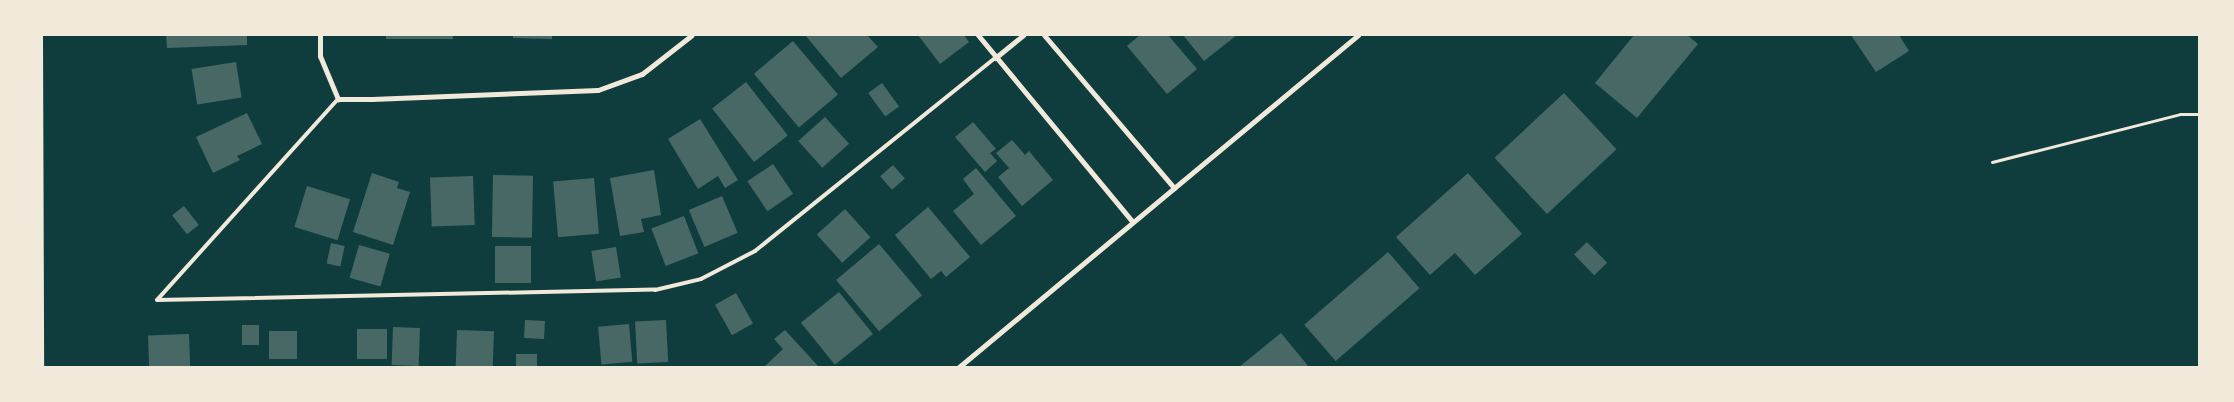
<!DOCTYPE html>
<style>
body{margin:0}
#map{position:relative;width:2234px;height:402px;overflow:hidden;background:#0f3d3e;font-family:"DejaVu Sans",sans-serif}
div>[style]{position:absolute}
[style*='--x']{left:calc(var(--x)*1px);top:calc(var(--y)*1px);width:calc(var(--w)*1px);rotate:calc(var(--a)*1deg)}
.building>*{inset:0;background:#486865;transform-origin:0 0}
.path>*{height:3px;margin:-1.5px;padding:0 1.5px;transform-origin:1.5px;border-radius:1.5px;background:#f1e9da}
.service>*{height:4px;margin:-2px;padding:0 2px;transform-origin:2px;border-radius:2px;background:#f1e9da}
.minor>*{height:5px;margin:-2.5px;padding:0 2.5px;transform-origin:2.5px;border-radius:2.5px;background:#f1e9da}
.secondary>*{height:10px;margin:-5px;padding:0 5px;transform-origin:5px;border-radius:5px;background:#f1e9da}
span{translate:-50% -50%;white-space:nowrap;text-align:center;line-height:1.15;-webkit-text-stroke:4px #f1e9da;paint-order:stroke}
.frame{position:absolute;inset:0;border:36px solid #f1e9da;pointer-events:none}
</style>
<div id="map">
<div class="building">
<div style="clip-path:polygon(166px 35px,247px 35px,247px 45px,167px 48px)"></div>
<div style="left:386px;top:35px;width:67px;height:4px"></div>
<div style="clip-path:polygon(513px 35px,552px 35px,552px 39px,513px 38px)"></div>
<div style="clip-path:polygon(805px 35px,867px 35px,878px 47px,841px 78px)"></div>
<div style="clip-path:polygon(918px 35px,964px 35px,969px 42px,940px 64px)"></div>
<div style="clip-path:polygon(1140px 35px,1168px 35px,1197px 69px,1167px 94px,1127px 46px)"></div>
<div style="clip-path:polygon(1183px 35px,1237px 35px,1204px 61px)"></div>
<div style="clip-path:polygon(1634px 35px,1687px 35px,1698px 44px,1637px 118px,1595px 83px)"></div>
<div style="clip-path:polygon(1851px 35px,1899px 35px,1909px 51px,1876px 72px)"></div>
<div style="left:793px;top:41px;width:70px;height:51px;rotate:50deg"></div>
<div style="left:236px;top:62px;width:36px;height:45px;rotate:81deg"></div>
<div style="left:746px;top:82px;width:68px;height:43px;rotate:52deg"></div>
<div style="left:882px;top:83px;width:29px;height:17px;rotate:54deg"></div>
<div style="left:1564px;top:93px;width:77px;height:95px;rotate:47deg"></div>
<div style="clip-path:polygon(247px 113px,262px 144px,237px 156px,240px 160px,213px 173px,196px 137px)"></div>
<div style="left:825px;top:117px;width:36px;height:36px;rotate:48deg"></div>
<div style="clip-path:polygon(700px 119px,738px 180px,725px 188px,718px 176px,698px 189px,668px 139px)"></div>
<div style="clip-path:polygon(973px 122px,996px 149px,990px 153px,997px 161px,985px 172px,955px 137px)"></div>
<div style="clip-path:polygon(1012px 140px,1025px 155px,1029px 151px,1053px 180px,1022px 206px,998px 177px,1009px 168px,996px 153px)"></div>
<div style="left:773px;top:164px;width:36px;height:31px;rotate:56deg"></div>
<div style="left:893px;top:165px;width:18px;height:17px;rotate:49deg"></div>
<div style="clip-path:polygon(976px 168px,1016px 216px,981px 245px,953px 211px,974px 194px,963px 179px)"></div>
<div style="clip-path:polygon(654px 170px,661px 215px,641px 219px,644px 232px,620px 236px,610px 178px)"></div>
<div style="clip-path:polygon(372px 173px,399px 182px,397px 188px,410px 192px,393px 245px,353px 232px)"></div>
<div style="clip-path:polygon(1468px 173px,1522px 234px,1475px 275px,1455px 253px,1430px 275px,1396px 237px)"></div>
<div style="left:493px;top:175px;width:40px;height:62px;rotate:1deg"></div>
<div style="left:473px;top:176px;width:49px;height:43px;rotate:88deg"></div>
<div style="left:594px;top:178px;width:56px;height:41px;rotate:85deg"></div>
<div style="left:307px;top:186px;width:45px;height:43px;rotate:17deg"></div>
<div style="left:722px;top:196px;width:40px;height:36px;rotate:67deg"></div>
<div style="left:184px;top:206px;width:24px;height:15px;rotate:52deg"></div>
<div style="clip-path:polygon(928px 207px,970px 257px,946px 277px,941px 271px,931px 279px,895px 235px)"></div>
<div style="left:845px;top:209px;width:38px;height:38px;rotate:48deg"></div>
<div style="left:684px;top:216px;width:40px;height:35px;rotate:69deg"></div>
<div style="left:1587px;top:242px;width:29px;height:18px;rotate:46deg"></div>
<div style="left:331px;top:243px;width:14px;height:21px;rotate:12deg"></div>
<div style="left:879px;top:244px;width:67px;height:56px;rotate:50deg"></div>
<div style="left:359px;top:245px;width:32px;height:34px;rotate:16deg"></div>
<div style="left:495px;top:246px;width:36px;height:37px"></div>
<div style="left:616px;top:247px;width:31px;height:25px;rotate:81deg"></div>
<div style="left:1388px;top:252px;width:48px;height:111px;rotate:49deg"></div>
<div style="left:839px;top:292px;width:54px;height:49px;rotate:51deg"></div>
<div style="left:736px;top:293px;width:35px;height:24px;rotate:61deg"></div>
<div style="left:525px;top:320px;width:20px;height:18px;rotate:3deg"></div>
<div style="left:666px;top:320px;width:42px;height:31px;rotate:87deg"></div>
<div style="left:629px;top:324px;width:38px;height:31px;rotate:85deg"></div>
<div style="left:259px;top:325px;width:20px;height:17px;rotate:90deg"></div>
<div style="left:393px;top:327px;width:27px;height:38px;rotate:2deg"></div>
<div style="left:357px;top:329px;width:30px;height:30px"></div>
<div style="left:457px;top:330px;width:37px;height:37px;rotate:2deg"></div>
<div style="clip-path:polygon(785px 330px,819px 367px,764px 367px,783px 349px,774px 339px)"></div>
<div style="left:297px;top:331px;width:28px;height:28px;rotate:90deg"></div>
<div style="clip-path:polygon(1281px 333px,1309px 367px,1239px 367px)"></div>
<div style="left:189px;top:334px;width:33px;height:41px;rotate:88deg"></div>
<div style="left:516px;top:354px;width:21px;height:13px"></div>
</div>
<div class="path">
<div style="--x:1992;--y:162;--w:194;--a:-14.3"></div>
<div style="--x:2180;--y:114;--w:19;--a:0"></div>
</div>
<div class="service">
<div style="--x:338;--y:99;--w:270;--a:132"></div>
<div style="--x:157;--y:300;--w:498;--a:-1.2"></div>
<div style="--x:655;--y:290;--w:47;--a:-13.4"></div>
<div style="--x:701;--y:279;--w:61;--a:-27.4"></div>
<div style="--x:755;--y:251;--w:308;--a:-38.8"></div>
</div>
<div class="minor">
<div style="--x:320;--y:35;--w:21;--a:90"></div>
<div style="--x:320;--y:56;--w:47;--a:67.3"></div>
<div style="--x:338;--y:99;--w:34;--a:0"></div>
<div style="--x:372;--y:99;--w:226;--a:-2.3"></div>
<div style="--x:598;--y:90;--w:47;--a:-20"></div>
<div style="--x:642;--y:74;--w:63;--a:-38"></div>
<div style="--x:978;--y:35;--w:241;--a:50.4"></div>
<div style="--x:1044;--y:35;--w:201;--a:49.6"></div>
<div style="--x:995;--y:58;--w:36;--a:-39"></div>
<div style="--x:959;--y:367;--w:519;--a:-39.76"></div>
</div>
<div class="secondary">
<div style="--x:38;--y:35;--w:332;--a:89.8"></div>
</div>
<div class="frame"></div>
</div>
